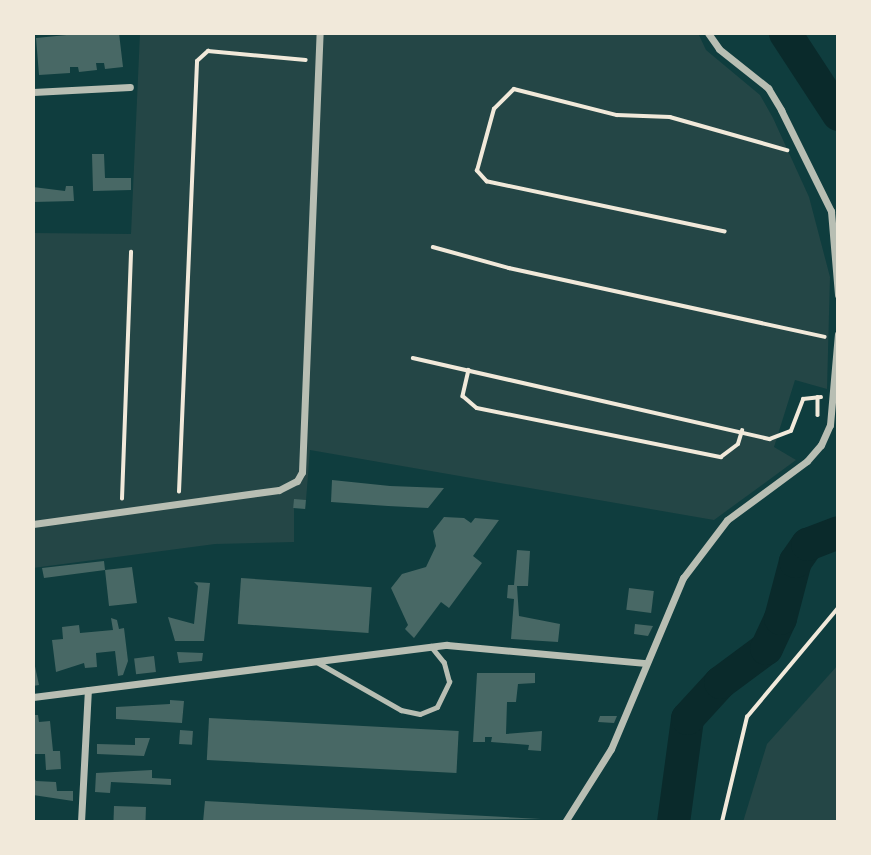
<!DOCTYPE html>
<style>
body{margin:0}
#map{position:relative;width:871px;height:855px;overflow:hidden;background:#0f3d3e;font-family:"PT Sans",sans-serif}
div>[style]{position:absolute}
[style*='--x']{left:calc(var(--x)*1px);top:calc(var(--y)*1px);width:calc(var(--w)*1px);rotate:calc(var(--a)*1deg)}
.green>*{inset:0;background:#244646}
.river>*{height:33px;margin:-16.5px;padding:0 16.5px;transform-origin:16.5px;border-radius:16.5px;background:#0a2a2b}
.building>*{inset:0;background:#486865;transform-origin:0 0}
.path>*{height:3.5px;margin:-1.75px;padding:0 1.75px;transform-origin:1.75px;border-radius:1.75px;background:#f1e9da}
.service>*{height:4.5px;margin:-2.25px;padding:0 2.25px;transform-origin:2.25px;border-radius:2.25px;background:#b8beb3}
.minor>*{height:7px;margin:-3.5px;padding:0 3.5px;transform-origin:3.5px;border-radius:3.5px;background:#b8beb3}
span{translate:-50% -50%;white-space:nowrap;text-align:center;line-height:1.15;-webkit-text-stroke:7px #f1e9da;paint-order:stroke}
.frame{position:absolute;inset:0;border:35px solid #f1e9da;pointer-events:none}
</style>
<div id="map">
<div class="green">
<div style="clip-path:polygon(140px 33px,698px 33px,706px 50px,760px 95px,773px 118px,809px 197px,830px 277px,827px 389px,795px 380px,774px 447px,796px 460px,714px 520px,310px 450px,306px 500px,294px 500px,294px 542px,215px 544px,33px 568px,33px 233px,131px 234px)"></div>
<div style="clip-path:polygon(838px 665px,838px 822px,743px 822px,767px 744px)"></div>
</div>
<div class="river">
<div style="--x:785;--y:33;--w:97;--a:56.8"></div>
<div style="--x:673;--y:822;--w:105;--a:-82.3"></div>
<div style="--x:687;--y:718;--w:49;--a:-47.5"></div>
<div style="--x:720;--y:682;--w:57;--a:-36.5"></div>
<div style="--x:766;--y:648;--w:33;--a:-65"></div>
<div style="--x:780;--y:618;--w:59;--a:-75.3"></div>
<div style="--x:795;--y:561;--w:21;--a:-55"></div>
<div style="--x:807;--y:544;--w:33;--a:-21"></div>
</div>
<div class="building">
<div style="clip-path:polygon(87px 33px,119px 33px,123px 67px,105px 69px,104px 63px,96px 63px,97px 70px,79px 72px,78px 67px,70px 67px,70px 73px,39px 75px,36px 38px)"></div>
<div style="clip-path:polygon(92px 154px,104px 154px,105px 178px,131px 178px,131px 190px,93px 191px)"></div>
<div style="clip-path:polygon(66px 186px,73px 186px,74px 201px,33px 202px,33px 187px,65px 191px)"></div>
<div style="clip-path:polygon(332px 480px,390px 486px,444px 488px,428px 508px,388px 506px,331px 502px)"></div>
<div style="left:294px;top:499px;width:12px;height:9px;rotate:5deg"></div>
<div style="clip-path:polygon(444px 517px,464px 518px,471px 523px,475px 518px,499px 520px,473px 556px,482px 563px,449px 608px,441px 602px,414px 638px,405px 629px,408px 625px,391px 588px,402px 574px,426px 567px,436px 546px,433px 531px)"></div>
<div style="clip-path:polygon(517px 550px,530px 551px,528px 586px,517px 586px,519px 616px,560px 624px,558px 642px,511px 639px,514px 599px,507px 598px,508px 585px,514px 585px)"></div>
<div style="clip-path:polygon(104px 561px,105px 570px,132px 567px,137px 603px,109px 606px,105px 570px,44px 578px,42px 568px)"></div>
<div style="left:241px;top:578px;width:131px;height:46px;rotate:4deg"></div>
<div style="clip-path:polygon(194px 582px,210px 583px,204px 641px,175px 641px,168px 617px,194px 624px,198px 586px)"></div>
<div style="left:629px;top:588px;width:25px;height:22px;rotate:7deg"></div>
<div style="clip-path:polygon(111px 618px,117px 620px,119px 629px,124px 628px,128px 661px,123px 675px,118px 676px,115px 651px,96px 653px,97px 667px,85px 668px,84px 663px,56px 672px,52px 640px,63px 639px,62px 627px,79px 625px,80px 633px,113px 630px)"></div>
<div style="clip-path:polygon(635px 624px,653px 626px,648px 636px,634px 634px)"></div>
<div style="clip-path:polygon(177px 652px,203px 653px,202px 661px,179px 663px)"></div>
<div style="left:154px;top:656px;width:16px;height:20px;rotate:83deg"></div>
<div style="clip-path:polygon(33px 657px,39px 685px,33px 686px)"></div>
<div style="clip-path:polygon(477px 673px,535px 673px,535px 683px,518px 684px,516px 702px,507px 702px,506px 734px,542px 731px,541px 751px,528px 750px,529px 745px,491px 742px,492px 737px,485px 737px,485px 742px,473px 742px)"></div>
<div style="clip-path:polygon(170px 700px,184px 701px,182px 723px,116px 719px,116px 707px,170px 704px)"></div>
<div style="clip-path:polygon(33px 715px,38px 715px,39px 722px,50px 721px,53px 751px,60px 751px,61px 769px,46px 770px,45px 754px,33px 754px)"></div>
<div style="clip-path:polygon(600px 716px,617px 716px,614px 723px,598px 722px)"></div>
<div style="left:209px;top:718px;width:250px;height:42px;rotate:3deg"></div>
<div style="left:180px;top:730px;width:13px;height:14px;rotate:4deg"></div>
<div style="clip-path:polygon(135px 738px,150px 738px,144px 756px,97px 754px,97px 744px,135px 745px)"></div>
<div style="clip-path:polygon(152px 770px,152px 778px,171px 779px,171px 785px,111px 782px,110px 793px,95px 792px,96px 773px)"></div>
<div style="clip-path:polygon(33px 776px,36px 781px,56px 782px,57px 791px,73px 791px,73px 801px,33px 795px)"></div>
<div style="clip-path:polygon(205px 801px,541px 819px,203px 822px)"></div>
<div style="left:114px;top:806px;width:32px;height:16px;rotate:2deg"></div>
</div>
<div class="path">
<div style="--x:725;--y:232;--w:243;--a:-168.1"></div>
<div style="--x:487;--y:182;--w:15;--a:-132"></div>
<div style="--x:477;--y:171;--w:64;--a:-74.7"></div>
<div style="--x:494;--y:109;--w:28;--a:-45"></div>
<div style="--x:514;--y:89;--w:106;--a:14.2"></div>
<div style="--x:617;--y:115;--w:53;--a:2.2"></div>
<div style="--x:670;--y:117;--w:122;--a:15.8"></div>
<div style="--x:433;--y:247;--w:79;--a:15.4"></div>
<div style="--x:509;--y:268;--w:323;--a:12.3"></div>
<div style="--x:413;--y:358;--w:366;--a:12.8"></div>
<div style="--x:770;--y:439;--w:22;--a:-21"></div>
<div style="--x:791;--y:431;--w:34;--a:-69"></div>
<div style="--x:803;--y:399;--w:18;--a:-6"></div>
<div style="--x:469;--y:370;--w:27;--a:103"></div>
<div style="--x:463;--y:396;--w:18;--a:41"></div>
<div style="--x:477;--y:408;--w:249;--a:11.4"></div>
<div style="--x:721;--y:457;--w:21;--a:-37"></div>
<div style="--x:738;--y:444;--w:14;--a:-73"></div>
<div style="--x:818;--y:397;--w:18;--a:90"></div>
<div style="--x:179;--y:492;--w:431;--a:-87.6"></div>
<div style="--x:197;--y:61;--w:15;--a:-42"></div>
<div style="--x:208;--y:51;--w:98;--a:5.2"></div>
<div style="--x:122;--y:499;--w:247;--a:-87.9"></div>
<div style="--x:722;--y:822;--w:108;--a:-76.6"></div>
<div style="--x:747;--y:717;--w:142;--a:-50.1"></div>
</div>
<div class="service">
<div style="--x:317;--y:662;--w:97;--a:29.7"></div>
<div style="--x:401;--y:710;--w:19;--a:12"></div>
<div style="--x:420;--y:714;--w:18;--a:-22"></div>
<div style="--x:437;--y:707;--w:28;--a:-64"></div>
<div style="--x:449;--y:682;--w:20;--a:-105"></div>
<div style="--x:444;--y:663;--w:21;--a:-129"></div>
</div>
<div class="minor">
<div style="--x:708;--y:33;--w:19;--a:55"></div>
<div style="--x:719;--y:49;--w:63;--a:38.5"></div>
<div style="--x:768;--y:88;--w:26;--a:59"></div>
<div style="--x:781;--y:110;--w:113;--a:63.7"></div>
<div style="--x:831;--y:211;--w:84;--a:85.2"></div>
<div style="--x:33;--y:92;--w:97;--a:-3"></div>
<div style="--x:33;--y:524;--w:248;--a:-7.9"></div>
<div style="--x:279;--y:490;--w:20;--a:-27"></div>
<div style="--x:297;--y:481;--w:10;--a:-61"></div>
<div style="--x:302;--y:472;--w:439;--a:-87.7"></div>
<div style="--x:33;--y:697;--w:417;--a:-7.2"></div>
<div style="--x:447;--y:645;--w:200;--a:5.2"></div>
<div style="--x:81;--y:822;--w:132;--a:-87"></div>
<div style="--x:565;--y:822;--w:86;--a:-57.8"></div>
<div style="--x:611;--y:749;--w:186;--a:-67.2"></div>
<div style="--x:683;--y:578;--w:73;--a:-52.8"></div>
<div style="--x:727;--y:520;--w:99;--a:-36.4"></div>
<div style="--x:807;--y:461;--w:21;--a:-49"></div>
<div style="--x:821;--y:445;--w:22;--a:-66"></div>
<div style="--x:830;--y:425;--w:91;--a:-85"></div>
</div>
<div class="frame"></div>
</div>
